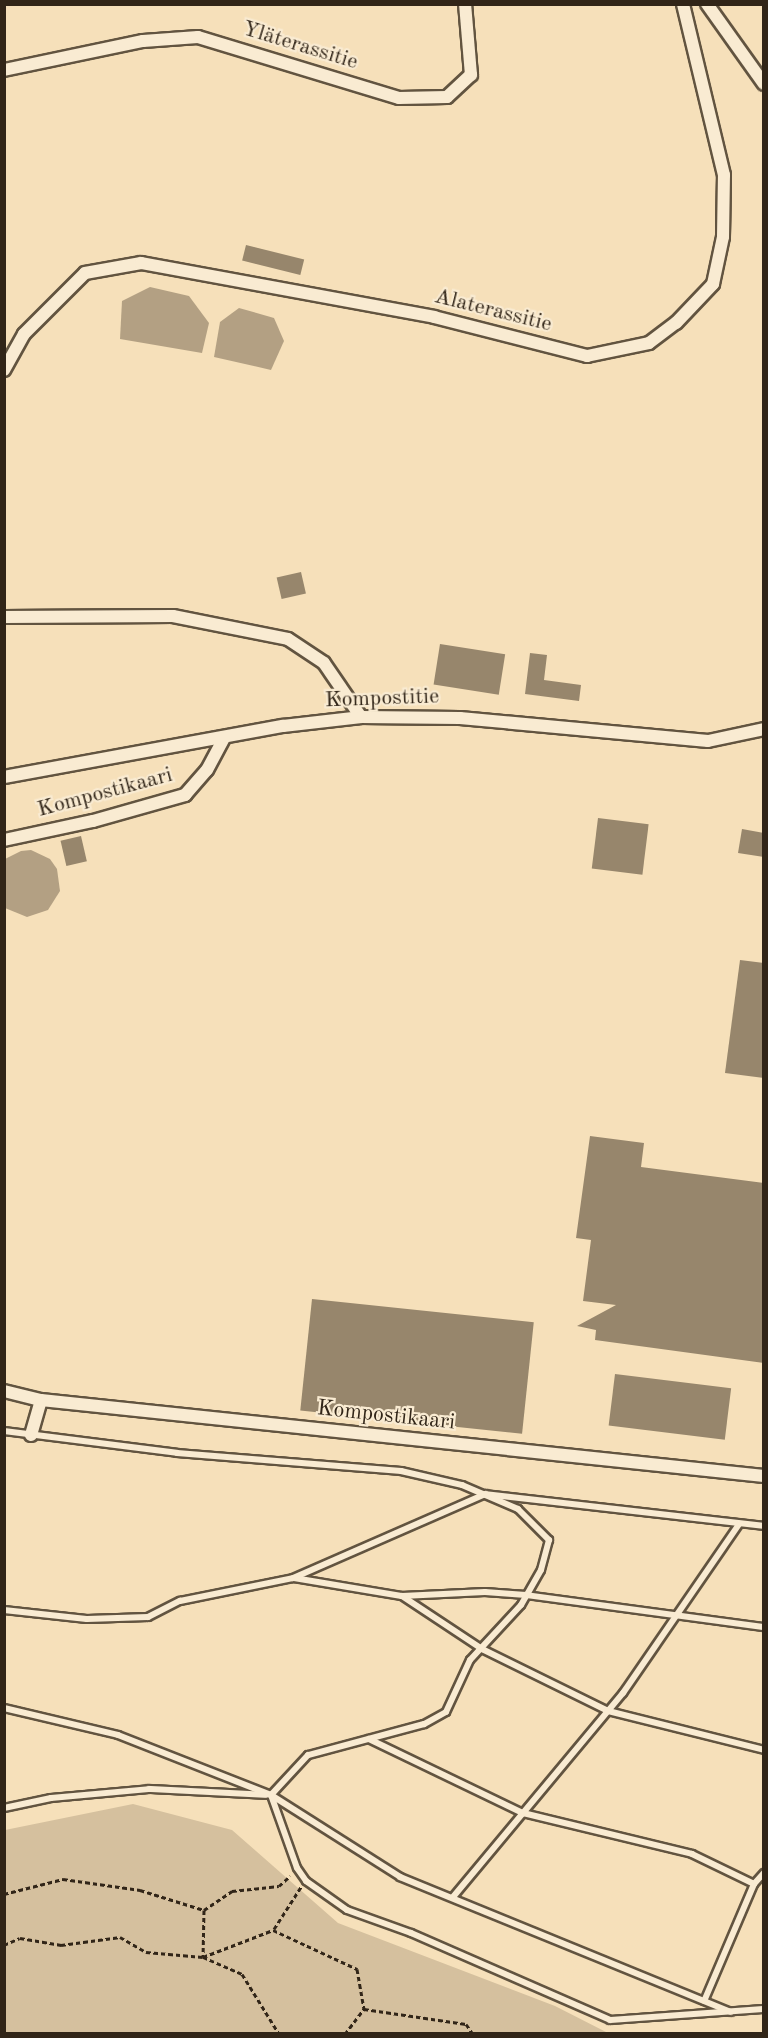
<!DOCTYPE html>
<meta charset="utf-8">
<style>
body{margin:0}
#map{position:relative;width:768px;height:2038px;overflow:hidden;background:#f6e0ba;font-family:"Old Standard TT",serif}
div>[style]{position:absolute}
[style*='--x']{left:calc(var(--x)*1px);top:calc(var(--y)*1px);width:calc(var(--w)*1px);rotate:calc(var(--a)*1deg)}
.green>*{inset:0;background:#d5c09e}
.water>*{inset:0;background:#b3a083}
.building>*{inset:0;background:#97866c;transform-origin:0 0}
.path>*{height:3px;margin-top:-1.5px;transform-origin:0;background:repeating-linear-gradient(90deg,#312518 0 4.5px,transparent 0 7.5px)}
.roads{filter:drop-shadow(2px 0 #625440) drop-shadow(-2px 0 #625440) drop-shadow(0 2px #625440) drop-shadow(0 -2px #625440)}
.lane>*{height:6px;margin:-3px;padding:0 3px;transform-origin:3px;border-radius:3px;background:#f9ebd2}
.street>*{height:12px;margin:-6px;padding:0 6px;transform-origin:6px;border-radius:6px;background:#f9ebd2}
span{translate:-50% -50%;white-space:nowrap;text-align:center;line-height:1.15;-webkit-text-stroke:4.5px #f9ebd2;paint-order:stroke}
.street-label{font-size:22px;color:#312518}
.frame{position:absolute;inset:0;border:6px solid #312518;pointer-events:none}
</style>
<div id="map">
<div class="green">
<div style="clip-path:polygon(133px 1804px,232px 1830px,338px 1923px,555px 2006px,608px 2033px,5px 2033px,5px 1830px)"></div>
</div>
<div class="water">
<div style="clip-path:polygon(150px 287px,189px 296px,209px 323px,202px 353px,120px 339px,122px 301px)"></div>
<div style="clip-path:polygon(239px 308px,274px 318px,284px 341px,271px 370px,214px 357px,220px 322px)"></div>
<div style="clip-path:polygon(31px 850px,50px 859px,57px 869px,60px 891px,48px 910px,27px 917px,5px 908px,5px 859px,21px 851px)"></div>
</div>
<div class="building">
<div style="left:246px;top:245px;width:60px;height:16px;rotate:14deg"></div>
<div style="left:301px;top:572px;width:22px;height:25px;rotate:77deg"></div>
<div style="left:440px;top:644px;width:66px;height:41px;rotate:9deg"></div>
<div style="clip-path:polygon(530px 653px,547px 655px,544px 680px,581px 685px,579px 701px,525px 694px)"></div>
<div style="left:598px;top:818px;width:51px;height:51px;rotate:7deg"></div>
<div style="clip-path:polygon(742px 829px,764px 833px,764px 857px,738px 853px)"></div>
<div style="left:81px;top:836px;width:26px;height:21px;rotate:77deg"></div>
<div style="clip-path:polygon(740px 960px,764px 963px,764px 1078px,725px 1073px)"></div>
<div style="clip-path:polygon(590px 1136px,644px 1143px,641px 1167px,764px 1183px,764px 1363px,595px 1340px,596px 1330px,577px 1326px,616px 1305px,583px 1301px,591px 1240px,576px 1238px)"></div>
<div style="left:312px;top:1299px;width:223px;height:112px;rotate:6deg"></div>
<div style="left:615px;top:1374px;width:117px;height:52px;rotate:7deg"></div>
</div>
<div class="path">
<div style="--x:4;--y:1894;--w:61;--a:-14.3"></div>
<div style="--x:63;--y:1879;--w:78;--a:8.1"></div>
<div style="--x:140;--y:1890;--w:67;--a:17.4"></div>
<div style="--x:204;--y:1910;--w:47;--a:91.2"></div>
<div style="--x:203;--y:1957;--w:75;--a:-21.1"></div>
<div style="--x:273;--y:1930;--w:93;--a:24.9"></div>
<div style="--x:357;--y:1969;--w:41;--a:80.1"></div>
<div style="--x:204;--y:1910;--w:34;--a:-34"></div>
<div style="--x:232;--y:1891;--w:47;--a:-6.1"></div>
<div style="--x:279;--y:1886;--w:15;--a:-42"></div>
<div style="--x:274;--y:1929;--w:50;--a:-57.3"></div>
<div style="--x:4;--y:1945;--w:17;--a:-24"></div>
<div style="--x:20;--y:1938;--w:42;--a:9.7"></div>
<div style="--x:61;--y:1945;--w:60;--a:-7.7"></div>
<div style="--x:120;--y:1937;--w:30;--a:30"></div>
<div style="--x:146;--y:1952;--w:57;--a:5"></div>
<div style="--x:203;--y:1957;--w:43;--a:23.6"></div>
<div style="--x:242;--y:1974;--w:70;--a:58.3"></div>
<div style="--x:345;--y:2034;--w:31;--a:-53"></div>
<div style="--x:364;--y:2009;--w:103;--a:8.4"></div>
<div style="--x:466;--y:2024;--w:12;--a:55"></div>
</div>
<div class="roads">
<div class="lane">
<div style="--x:4;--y:1431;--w:174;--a:7.2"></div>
<div style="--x:177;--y:1453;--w:225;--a:4.6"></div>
<div style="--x:401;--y:1471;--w:63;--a:12.9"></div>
<div style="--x:462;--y:1485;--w:61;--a:23.2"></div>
<div style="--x:518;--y:1509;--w:44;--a:45"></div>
<div style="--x:549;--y:1540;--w:31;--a:105"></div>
<div style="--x:541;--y:1570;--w:40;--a:119.7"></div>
<div style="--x:521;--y:1605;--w:75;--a:132.8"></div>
<div style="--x:470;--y:1660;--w:57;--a:114.8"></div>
<div style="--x:446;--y:1712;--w:25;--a:151"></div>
<div style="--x:424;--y:1724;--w:120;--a:165"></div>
<div style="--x:308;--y:1755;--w:54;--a:132.8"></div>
<div style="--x:271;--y:1795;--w:77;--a:70.4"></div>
<div style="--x:297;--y:1868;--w:16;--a:55"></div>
<div style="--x:306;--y:1881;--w:50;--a:35.3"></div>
<div style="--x:347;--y:1910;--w:68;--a:19.8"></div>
<div style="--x:411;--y:1933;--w:217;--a:23.6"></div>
<div style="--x:610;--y:2020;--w:154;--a:-4.1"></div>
<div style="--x:294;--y:1578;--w:109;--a:9.5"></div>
<div style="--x:402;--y:1596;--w:96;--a:33.5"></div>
<div style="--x:482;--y:1649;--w:140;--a:26.2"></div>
<div style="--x:608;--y:1711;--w:161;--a:14"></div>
<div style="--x:402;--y:1596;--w:83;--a:-2.8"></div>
<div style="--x:485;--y:1592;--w:41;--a:4.2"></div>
<div style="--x:526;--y:1595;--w:240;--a:7.7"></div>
<div style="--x:4;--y:1610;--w:83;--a:6.2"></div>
<div style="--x:87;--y:1619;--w:61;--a:-1.9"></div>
<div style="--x:148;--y:1617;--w:36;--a:-27"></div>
<div style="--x:180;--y:1601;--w:115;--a:-11.5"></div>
<div style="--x:293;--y:1578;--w:210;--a:-23.6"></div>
<div style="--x:485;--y:1494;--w:281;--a:6.5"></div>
<div style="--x:4;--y:1708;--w:117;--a:13.3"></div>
<div style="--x:118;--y:1735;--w:164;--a:21.4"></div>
<div style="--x:271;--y:1795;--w:153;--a:32.4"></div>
<div style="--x:400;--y:1877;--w:357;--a:22.2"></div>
<div style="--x:369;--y:1739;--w:171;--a:25.7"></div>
<div style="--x:523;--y:1813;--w:174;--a:13.6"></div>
<div style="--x:692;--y:1854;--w:69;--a:25.8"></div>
<div style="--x:754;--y:1884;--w:127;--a:113.1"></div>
<div style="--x:4;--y:1808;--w:48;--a:-12"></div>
<div style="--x:51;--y:1798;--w:98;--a:-5.2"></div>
<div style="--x:149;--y:1789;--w:117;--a:2.9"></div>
<div style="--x:754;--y:1884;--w:15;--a:-48"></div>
<div style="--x:453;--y:1897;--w:266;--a:-50.2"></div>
<div style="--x:623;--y:1693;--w:205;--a:-55.5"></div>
</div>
<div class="street">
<div style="--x:707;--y:4;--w:98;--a:54.5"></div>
<div style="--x:4;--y:70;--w:142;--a:-11.8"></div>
<div style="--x:143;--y:41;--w:55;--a:-4.2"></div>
<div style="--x:198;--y:37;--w:210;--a:16.9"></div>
<div style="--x:399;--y:98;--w:48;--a:-1.2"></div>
<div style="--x:447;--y:97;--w:33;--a:-43"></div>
<div style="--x:471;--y:75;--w:71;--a:-94.8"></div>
<div style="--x:4;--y:370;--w:41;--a:-60.9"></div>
<div style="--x:24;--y:334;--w:86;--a:-45"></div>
<div style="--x:85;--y:273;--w:57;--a:-10.1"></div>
<div style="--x:141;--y:263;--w:298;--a:10.4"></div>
<div style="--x:434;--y:317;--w:158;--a:14.3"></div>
<div style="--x:587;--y:356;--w:63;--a:-11.8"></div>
<div style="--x:649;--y:343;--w:34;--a:-37"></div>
<div style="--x:676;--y:323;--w:54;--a:-46.5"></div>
<div style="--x:713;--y:284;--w:48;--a:-78"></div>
<div style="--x:723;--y:237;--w:62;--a:-89.1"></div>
<div style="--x:724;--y:175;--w:176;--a:-103.5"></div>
<div style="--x:4;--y:617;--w:169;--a:-0.3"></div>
<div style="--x:173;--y:616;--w:117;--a:11.3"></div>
<div style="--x:288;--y:639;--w:43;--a:33.7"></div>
<div style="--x:324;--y:663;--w:65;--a:55.6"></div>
<div style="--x:4;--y:777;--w:284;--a:-10.4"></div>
<div style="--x:283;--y:726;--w:79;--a:-6.6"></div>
<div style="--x:361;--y:717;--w:99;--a:0.6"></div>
<div style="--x:460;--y:718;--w:249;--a:5.3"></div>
<div style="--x:708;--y:741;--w:57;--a:-12.1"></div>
<div style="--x:4;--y:840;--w:91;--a:-12.1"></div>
<div style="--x:93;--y:821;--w:96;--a:-15.8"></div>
<div style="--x:185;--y:795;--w:33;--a:-49"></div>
<div style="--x:207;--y:770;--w:36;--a:-62"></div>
<div style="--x:4;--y:1391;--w:38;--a:14"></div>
<div style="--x:41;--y:1400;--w:727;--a:6"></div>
<div style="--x:31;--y:1435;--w:36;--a:-74"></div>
</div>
</div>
<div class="street-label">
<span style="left:300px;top:46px;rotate:17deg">Yläterassitie</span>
<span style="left:493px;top:311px;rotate:14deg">Alaterassitie</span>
<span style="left:382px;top:699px;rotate:-2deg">Kompostitie</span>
<span style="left:105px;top:793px;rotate:-15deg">Kompostikaari</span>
<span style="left:386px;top:1416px;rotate:6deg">Kompostikaari</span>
</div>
<div class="frame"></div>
</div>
